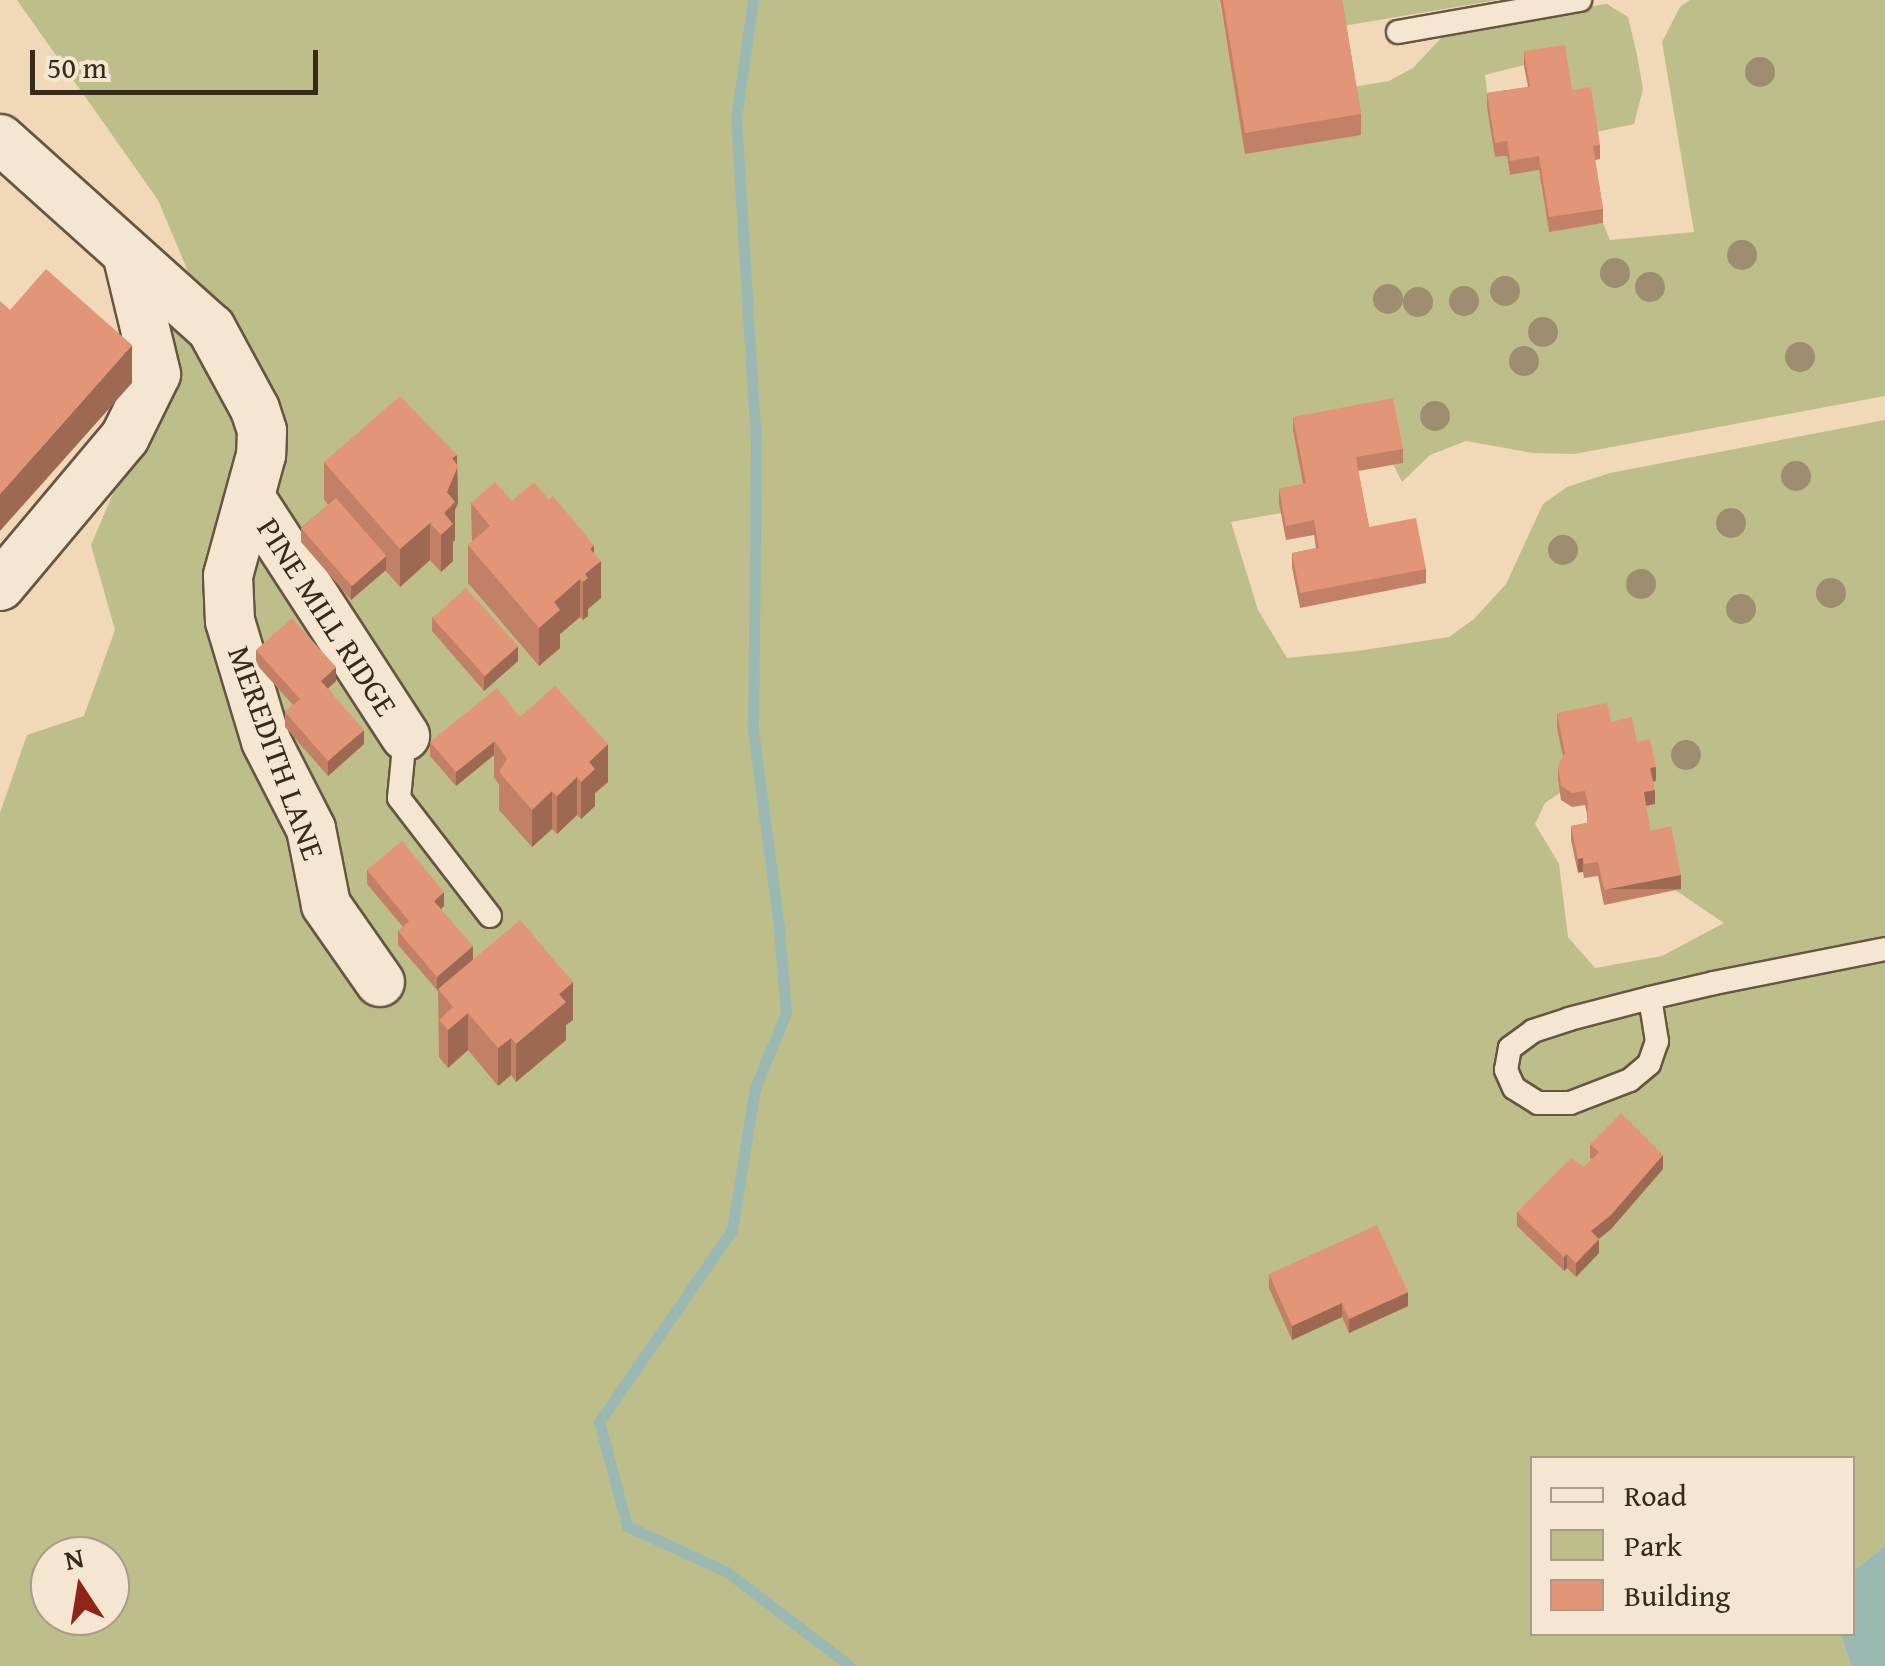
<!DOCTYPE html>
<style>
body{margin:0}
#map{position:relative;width:1885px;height:1666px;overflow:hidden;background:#f0d8b8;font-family:"Gentium Book Plus",serif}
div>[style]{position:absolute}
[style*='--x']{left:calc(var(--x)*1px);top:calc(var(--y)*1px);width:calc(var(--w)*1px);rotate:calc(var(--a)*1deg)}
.green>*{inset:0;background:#bebe8b}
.water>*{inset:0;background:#9bb9b3}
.stream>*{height:11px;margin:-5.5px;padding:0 5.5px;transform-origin:5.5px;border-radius:5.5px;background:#9bb9b3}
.roads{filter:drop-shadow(2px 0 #665641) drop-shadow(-2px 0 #665641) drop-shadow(0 2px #665641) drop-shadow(0 -2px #665641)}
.lane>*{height:22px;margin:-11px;padding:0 11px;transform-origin:11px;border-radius:11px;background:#f5e6d1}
.street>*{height:48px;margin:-24px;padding:0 24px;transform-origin:24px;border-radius:24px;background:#f5e6d1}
.trees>*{width:30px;height:30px;margin:-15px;border-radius:50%;background:#9e8d70}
.wall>*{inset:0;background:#c28166}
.shaded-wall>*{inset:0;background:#9e6953;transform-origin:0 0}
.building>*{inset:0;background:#e29677;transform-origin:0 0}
span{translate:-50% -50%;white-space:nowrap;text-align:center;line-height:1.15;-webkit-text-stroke:8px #f5e6d1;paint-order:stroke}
.street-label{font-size:32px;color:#382a19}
.legend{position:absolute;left:1530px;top:1456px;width:325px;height:180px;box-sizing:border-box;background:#f5e6d1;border:2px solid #a99b87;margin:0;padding:12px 18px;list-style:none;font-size:30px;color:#382a19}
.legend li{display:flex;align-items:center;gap:20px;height:50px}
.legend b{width:50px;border:2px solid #a99b87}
.north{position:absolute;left:30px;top:1536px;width:100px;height:100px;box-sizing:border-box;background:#f5e6d1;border:2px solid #a99b87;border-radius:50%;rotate:348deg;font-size:28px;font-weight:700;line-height:40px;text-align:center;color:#382a19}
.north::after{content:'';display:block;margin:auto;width:35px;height:45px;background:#8f2418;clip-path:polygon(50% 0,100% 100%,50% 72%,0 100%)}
.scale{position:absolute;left:30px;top:50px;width:288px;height:45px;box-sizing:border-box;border:5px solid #382a19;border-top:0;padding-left:12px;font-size:30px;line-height:35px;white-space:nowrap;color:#382a19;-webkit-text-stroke:8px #f5e6d1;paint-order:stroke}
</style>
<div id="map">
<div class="green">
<div style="clip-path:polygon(evenodd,17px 0,1236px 0,1220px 3px,1246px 154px,1353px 87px,1389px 81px,1413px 68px,1443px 36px,1470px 23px,1607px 4px,1628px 17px,1637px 55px,1643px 89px,1634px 124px,1596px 132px,1524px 65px,1485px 75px,1495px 157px,1507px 156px,1510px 175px,1539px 170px,1549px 231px,1603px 223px,1610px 240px,1694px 232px,1662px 42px,1680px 7px,1690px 0,1885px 0,1885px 396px,1574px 454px,1533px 453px,1466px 441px,1430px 455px,1402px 482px,1393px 464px,1293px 432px,1306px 497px,1281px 513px,1231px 522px,1258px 610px,1287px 658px,1357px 651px,1449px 637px,1474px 619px,1506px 584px,1543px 504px,1567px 487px,1610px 473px,1885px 420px,1885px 1546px,1853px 1571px,1852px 1458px,1532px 1458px,1532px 1634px,1841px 1634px,1851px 1666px,0 1666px,0 813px,27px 735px,84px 716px,115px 630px,91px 545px,132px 449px,174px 328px,195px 288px,158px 200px,17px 0,1565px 768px,1650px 845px,1680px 888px,1675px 890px,1724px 923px,1662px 956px,1595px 968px,1568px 937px,1559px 864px,1535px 824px,1545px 803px,1560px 793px,1558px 780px,1565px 768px,17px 0,50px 1556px,110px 1556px,110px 1616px,50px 1616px,50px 1556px)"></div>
<div style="clip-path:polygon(1339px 0,1498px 0,1343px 26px)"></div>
</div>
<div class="water">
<div style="clip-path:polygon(1885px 1546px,1885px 1666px,1851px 1666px,1841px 1634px,1852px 1634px,1853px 1571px)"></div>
</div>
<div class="stream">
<div style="--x:753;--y:0;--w:119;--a:98.2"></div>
<div style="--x:736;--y:118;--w:324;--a:86.5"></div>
<div style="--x:756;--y:441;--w:289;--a:90.6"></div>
<div style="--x:753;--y:730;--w:200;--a:82.5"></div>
<div style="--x:779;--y:928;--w:85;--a:85.3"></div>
<div style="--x:786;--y:1013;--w:81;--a:112.5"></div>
<div style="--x:755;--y:1088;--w:144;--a:99.2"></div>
<div style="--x:732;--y:1230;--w:234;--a:124.7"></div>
<div style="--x:599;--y:1422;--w:108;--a:74.9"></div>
<div style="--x:627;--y:1526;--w:110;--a:24.7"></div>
<div style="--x:727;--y:1572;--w:155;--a:37.4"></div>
</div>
<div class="roads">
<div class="lane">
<div style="--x:1398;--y:32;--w:185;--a:-10"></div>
<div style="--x:405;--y:736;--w:62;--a:95.5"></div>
<div style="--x:399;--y:798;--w:149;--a:52.4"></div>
<div style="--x:1650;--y:998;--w:44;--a:80.8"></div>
<div style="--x:1657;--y:1041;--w:24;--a:109"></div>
<div style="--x:1649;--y:1064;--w:25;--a:140"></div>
<div style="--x:1630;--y:1080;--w:64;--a:159"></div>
<div style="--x:1570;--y:1103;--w:32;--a:180"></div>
<div style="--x:1538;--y:1103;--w:28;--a:-148"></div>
<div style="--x:1514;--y:1088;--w:20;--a:-114"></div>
<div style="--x:1506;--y:1070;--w:22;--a:-80"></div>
<div style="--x:1510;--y:1048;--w:29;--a:-36"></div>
<div style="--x:1533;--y:1031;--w:38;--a:-18"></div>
<div style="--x:1569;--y:1019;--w:84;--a:-14.5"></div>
<div style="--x:1650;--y:998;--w:66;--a:-13.2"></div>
<div style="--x:1714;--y:983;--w:174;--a:-11.2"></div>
</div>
<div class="street">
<div style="--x:0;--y:139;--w:283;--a:41.9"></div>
<div style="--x:211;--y:328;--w:92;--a:61.5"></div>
<div style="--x:255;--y:409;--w:23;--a:72"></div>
<div style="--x:262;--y:431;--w:24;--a:92"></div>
<div style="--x:261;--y:455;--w:125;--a:105.3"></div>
<div style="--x:228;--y:576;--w:45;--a:87.5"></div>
<div style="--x:230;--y:621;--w:125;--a:73.3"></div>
<div style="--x:266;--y:741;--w:99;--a:62.9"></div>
<div style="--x:311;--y:829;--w:77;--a:78.8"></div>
<div style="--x:326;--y:905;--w:94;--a:55"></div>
<div style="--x:250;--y:497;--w:285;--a:57"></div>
<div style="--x:0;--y:586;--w:194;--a:-50"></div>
<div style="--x:125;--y:437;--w:70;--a:-63.8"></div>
<div style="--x:156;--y:374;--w:120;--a:-103.5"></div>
</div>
</div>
<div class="trees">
<div style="left:1760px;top:72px"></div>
<div style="left:1742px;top:255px"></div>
<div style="left:1615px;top:273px"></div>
<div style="left:1650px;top:287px"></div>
<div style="left:1505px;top:291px"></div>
<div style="left:1388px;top:299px"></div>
<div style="left:1464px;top:301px"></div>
<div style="left:1418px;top:302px"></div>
<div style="left:1543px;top:332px"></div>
<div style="left:1800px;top:357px"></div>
<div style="left:1524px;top:361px"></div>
<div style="left:1435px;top:416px"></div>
<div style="left:1796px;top:476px"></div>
<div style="left:1731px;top:523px"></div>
<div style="left:1563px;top:550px"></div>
<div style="left:1641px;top:584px"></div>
<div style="left:1831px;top:593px"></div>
<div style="left:1741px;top:609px"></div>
<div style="left:1686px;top:755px"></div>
</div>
<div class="wall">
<div style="clip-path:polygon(1220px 0,1342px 0,1361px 114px,1361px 135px,1245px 154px)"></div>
<div style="clip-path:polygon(1524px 51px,1572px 90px,1600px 145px,1600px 159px,1595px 160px,1603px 209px,1603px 223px,1549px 232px,1539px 170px,1510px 175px,1507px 156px,1495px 157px,1487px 107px,1487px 93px,1528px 87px,1524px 66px)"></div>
<div style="clip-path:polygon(1293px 417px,1403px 449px,1403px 463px,1358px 471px,1369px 527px,1426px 569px,1426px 583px,1300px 608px,1292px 567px,1292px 553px,1316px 548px,1314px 535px,1286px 540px,1279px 503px,1279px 489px,1303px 484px,1293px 431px)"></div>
<div style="clip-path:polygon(324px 462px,457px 464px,458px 503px,455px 510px,455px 540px,453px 542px,453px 561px,441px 572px,430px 560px,400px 587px,385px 570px,351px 600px,301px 542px,301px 528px,328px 505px,324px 499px)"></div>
<div style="clip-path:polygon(512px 501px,594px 553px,601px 598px,588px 609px,588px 616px,583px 620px,580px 617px,560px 634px,560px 648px,539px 666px,468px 583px,468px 545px,472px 542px,471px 503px)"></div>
<div style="clip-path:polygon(432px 617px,518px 661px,484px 691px,432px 631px)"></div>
<div style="clip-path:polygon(256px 650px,336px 681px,328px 688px,364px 744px,328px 776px,285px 727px,285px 712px,293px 705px,256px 664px)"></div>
<div style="clip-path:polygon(1557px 713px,1611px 722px,1637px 742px,1656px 781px,1653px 782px,1655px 804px,1646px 806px,1650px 831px,1681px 889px,1604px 905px,1598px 876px,1584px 878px,1583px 872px,1578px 873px,1571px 840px,1571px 826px,1587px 823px,1587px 814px,1585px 805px,1572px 807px,1561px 800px,1558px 780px,1558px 766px,1563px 757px,1557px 728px)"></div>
<div style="clip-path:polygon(520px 717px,608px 782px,595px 793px,595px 806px,581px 819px,577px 815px,557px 834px,552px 829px,532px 847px,499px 810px,499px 785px,494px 777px,494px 755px,456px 786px,430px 756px,430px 742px)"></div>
<div style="clip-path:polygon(367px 870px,444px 906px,441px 909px,473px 960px,573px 1020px,566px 1025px,566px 1040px,516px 1082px,511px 1075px,498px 1086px,468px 1050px,448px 1068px,439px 1057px,438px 991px,398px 945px,398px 931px,403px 927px,367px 884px)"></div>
<div style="clip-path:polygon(1590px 1144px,1663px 1169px,1611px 1229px,1599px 1239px,1599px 1253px,1576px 1277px,1567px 1268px,1564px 1271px,1517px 1226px,1517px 1212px,1584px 1167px,1592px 1159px,1590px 1158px)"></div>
<div style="clip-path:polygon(1269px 1274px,1408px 1306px,1349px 1333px,1342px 1317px,1292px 1340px,1269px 1288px)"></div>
</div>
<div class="shaded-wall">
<div style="clip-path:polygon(132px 345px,132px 383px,0 531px,0 494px)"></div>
<div style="clip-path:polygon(457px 455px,458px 503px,455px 510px,455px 540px,453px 542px,453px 561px,441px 572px,441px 535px,444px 513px,452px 458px)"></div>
<div style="clip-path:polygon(430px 523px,430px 560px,400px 587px,400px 549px)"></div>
<div style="clip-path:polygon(594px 545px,594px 566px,601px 561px,601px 598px,588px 609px,588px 616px,583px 620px,583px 582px,590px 549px)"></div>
<div style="clip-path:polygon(386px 556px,386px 570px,351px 600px,351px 586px)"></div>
<div style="clip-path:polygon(580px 579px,580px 617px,560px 634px,560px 648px,539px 666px,539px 628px,554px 602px)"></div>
<div style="clip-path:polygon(518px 646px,518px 661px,484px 691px,484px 677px)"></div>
<div style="clip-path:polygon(336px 667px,336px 681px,321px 695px,321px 681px)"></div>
<div style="clip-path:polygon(364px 730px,364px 744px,328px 776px,328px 761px)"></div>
<div style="clip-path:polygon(494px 741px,494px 755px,456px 786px,456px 772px)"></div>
<div style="clip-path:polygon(608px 744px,608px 782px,595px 793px,595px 806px,581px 819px,581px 782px,589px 762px)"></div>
<div style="left:1656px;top:767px;width:14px;height:6px;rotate:90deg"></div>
<div style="clip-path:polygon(577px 777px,577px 815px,557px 834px,557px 796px)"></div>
<div style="clip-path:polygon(1655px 790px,1655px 804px,1644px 806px,1644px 792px)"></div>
<div style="clip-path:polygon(552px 791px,552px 829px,532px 847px,532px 810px)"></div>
<div style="left:1583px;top:858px;width:14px;height:5px;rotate:90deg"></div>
<div style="left:1681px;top:875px;width:14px;height:78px;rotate:90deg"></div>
<div style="clip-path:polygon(444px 892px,444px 906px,434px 915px,434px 901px)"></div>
<div style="clip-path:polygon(473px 946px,473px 961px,437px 991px,437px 977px)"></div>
<div style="clip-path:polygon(573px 982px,573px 1020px,566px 1025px,566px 1040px,516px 1082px,516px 1044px,559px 994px)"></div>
<div style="clip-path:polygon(468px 1013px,468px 1050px,448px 1068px,448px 1030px)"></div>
<div style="clip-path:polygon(511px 1038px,511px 1075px,498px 1086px,498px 1048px)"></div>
<div style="clip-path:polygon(1663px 1155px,1663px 1169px,1611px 1229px,1591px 1245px,1591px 1231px)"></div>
<div style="clip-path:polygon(1599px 1239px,1599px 1253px,1576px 1277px,1576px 1263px)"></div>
<div style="clip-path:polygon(1567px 1254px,1567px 1268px,1564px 1271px,1564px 1257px)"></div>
<div style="clip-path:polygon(1408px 1292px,1408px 1306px,1349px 1333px,1349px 1319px)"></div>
<div style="clip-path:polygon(1342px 1303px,1342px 1317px,1292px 1340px,1292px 1326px)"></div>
</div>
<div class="building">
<div style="clip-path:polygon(1223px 0,1342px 0,1361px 114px,1245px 133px)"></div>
<div style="clip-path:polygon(1565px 45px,1572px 90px,1591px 87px,1600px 145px,1593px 146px,1603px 209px,1549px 217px,1539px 156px,1510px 161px,1507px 141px,1495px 143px,1487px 93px,1530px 87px,1524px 51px)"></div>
<div style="clip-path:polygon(46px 269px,132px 345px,0 494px,0 301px,10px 310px)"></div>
<div style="clip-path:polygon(400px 396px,457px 455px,452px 458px,458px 466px,447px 492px,455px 502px,444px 513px,453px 524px,441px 535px,430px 523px,400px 549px,324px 462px)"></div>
<div style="clip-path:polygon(1393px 398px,1403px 449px,1356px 457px,1369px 527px,1416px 518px,1426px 569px,1300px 593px,1292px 553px,1319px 548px,1314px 520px,1286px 526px,1279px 489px,1306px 483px,1293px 417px)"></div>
<div style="clip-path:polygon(495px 482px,512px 501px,534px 482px,549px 500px,553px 496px,594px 545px,590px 549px,601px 561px,585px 574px,588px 578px,583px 582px,580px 579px,554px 602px,560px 610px,539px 628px,468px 545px,490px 526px,471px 503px)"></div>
<div style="left:336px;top:498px;width:77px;height:46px;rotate:49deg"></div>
<div style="left:466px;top:588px;width:78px;height:45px;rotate:48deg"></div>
<div style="clip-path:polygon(292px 618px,336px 667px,321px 681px,364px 730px,328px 761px,285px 712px,300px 699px,256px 650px)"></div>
<div style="clip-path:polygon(555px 686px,608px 744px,589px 762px,595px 769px,581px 782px,577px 777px,557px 796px,552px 791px,532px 810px,499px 772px,507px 759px,494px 740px)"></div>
<div style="clip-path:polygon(497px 688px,520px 717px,495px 741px,456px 772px,430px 742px)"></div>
<div style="clip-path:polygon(1607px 703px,1611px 722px,1632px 717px,1637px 742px,1650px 739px,1656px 767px,1650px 768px,1655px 790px,1644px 792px,1650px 831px,1671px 826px,1681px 875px,1604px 890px,1598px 862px,1584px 864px,1583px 858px,1578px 859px,1571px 826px,1587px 823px,1588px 804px,1585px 791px,1572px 793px,1561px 786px,1558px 766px,1565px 753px,1557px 713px)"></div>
<div style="clip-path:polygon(402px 841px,444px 892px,434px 901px,473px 946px,437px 977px,398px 931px,409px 921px,367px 870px)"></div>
<div style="clip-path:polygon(520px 920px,573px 982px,559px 994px,566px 1002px,516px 1044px,511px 1038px,498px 1048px,468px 1013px,448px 1030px,439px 1020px,453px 1007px,438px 989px)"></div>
<div style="clip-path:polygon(1621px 1113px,1663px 1155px,1611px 1215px,1591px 1231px,1599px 1239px,1576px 1263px,1567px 1254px,1564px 1257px,1517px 1212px,1571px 1158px,1584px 1167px,1599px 1152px,1590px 1144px)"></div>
<div style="clip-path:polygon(1377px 1225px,1408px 1292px,1349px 1319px,1342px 1303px,1292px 1326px,1269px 1274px)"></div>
</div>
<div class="street-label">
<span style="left:327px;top:617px;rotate:57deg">PINE MILL RIDGE</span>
<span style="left:276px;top:753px;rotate:70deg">MEREDITH LANE</span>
</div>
<ul class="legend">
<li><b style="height:12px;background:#f5e6d1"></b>Road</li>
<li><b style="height:28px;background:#bebe8b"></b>Park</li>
<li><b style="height:28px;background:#e29677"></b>Building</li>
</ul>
<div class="north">N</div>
<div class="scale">50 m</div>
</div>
